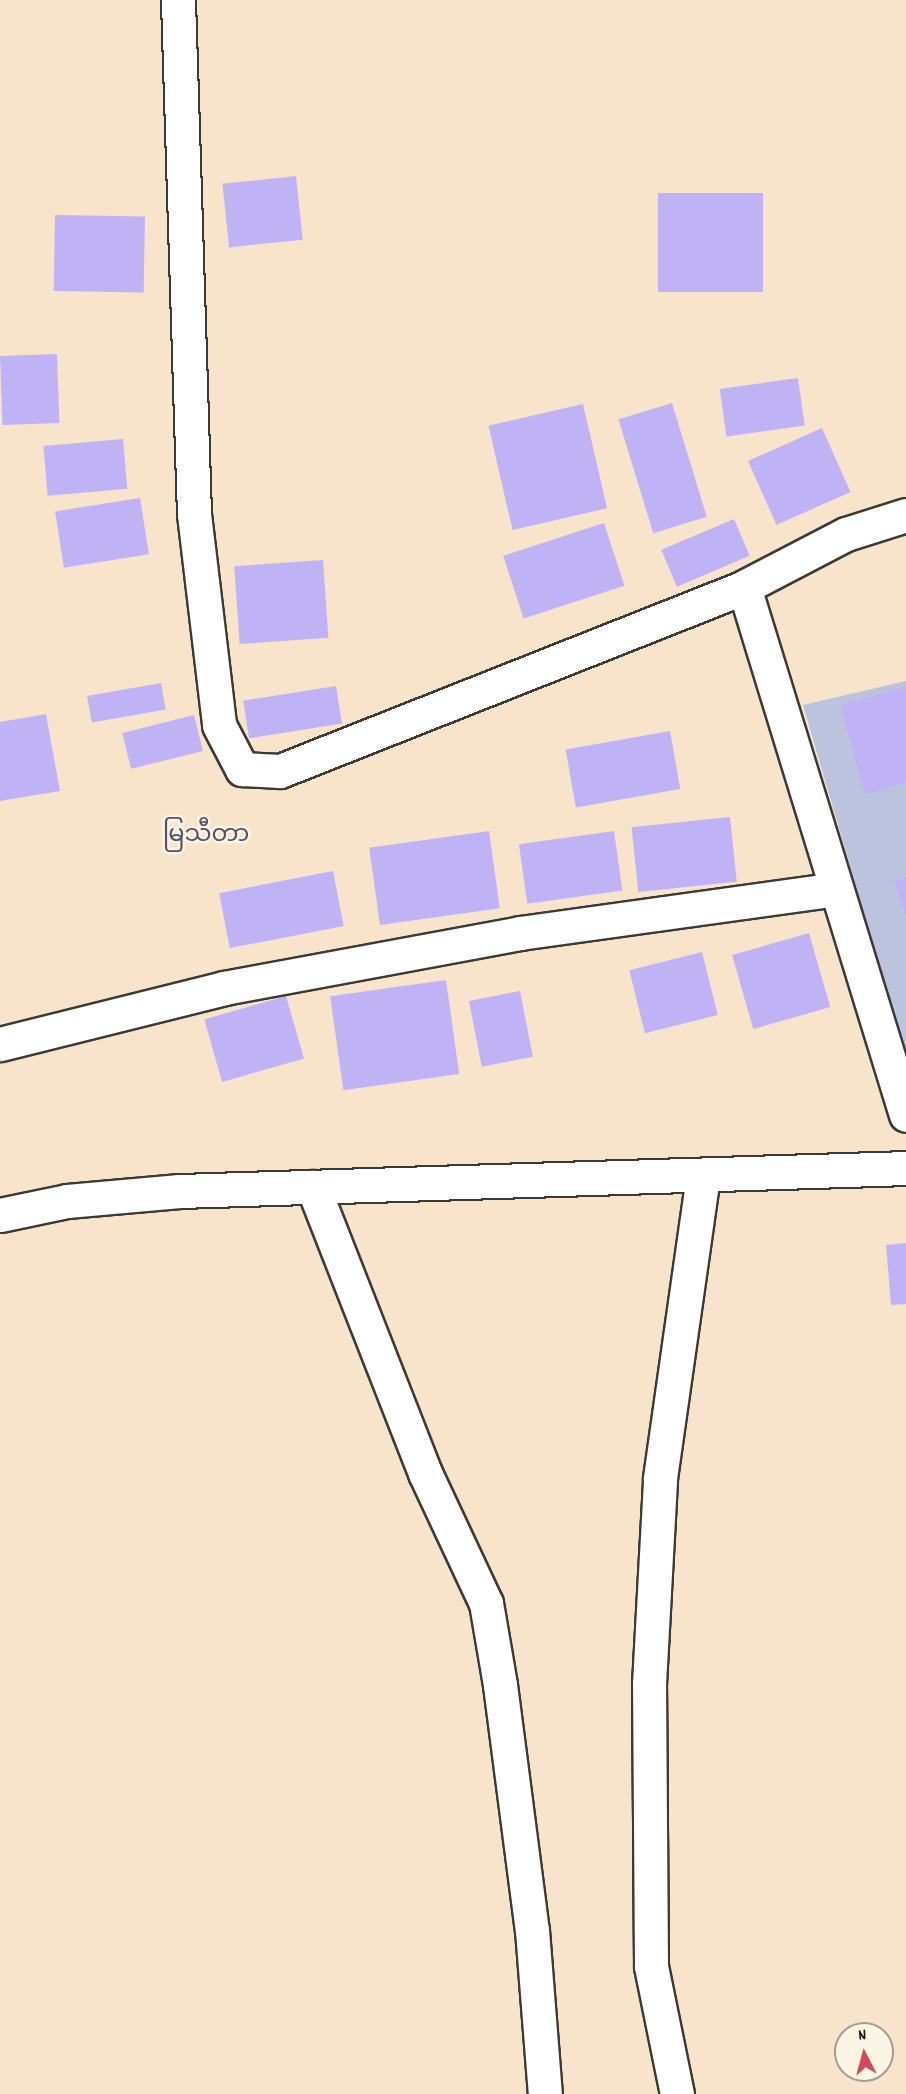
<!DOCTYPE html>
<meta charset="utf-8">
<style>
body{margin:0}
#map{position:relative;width:906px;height:2094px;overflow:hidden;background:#f7e4cb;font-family:Dekko,"Noto Sans Myanmar",sans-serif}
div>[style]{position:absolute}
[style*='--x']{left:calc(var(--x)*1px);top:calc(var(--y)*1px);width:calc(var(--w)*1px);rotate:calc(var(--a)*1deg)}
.industrial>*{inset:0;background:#bcc3de}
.building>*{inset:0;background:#bfb3f6;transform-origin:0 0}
.roads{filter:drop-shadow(2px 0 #3d3a36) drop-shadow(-2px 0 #3d3a36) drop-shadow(0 2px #3d3a36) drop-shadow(0 -2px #3d3a36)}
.minor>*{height:33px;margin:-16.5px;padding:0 16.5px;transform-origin:16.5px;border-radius:16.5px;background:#fff}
span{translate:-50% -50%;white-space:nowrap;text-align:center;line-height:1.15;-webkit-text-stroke:5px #fcf5e5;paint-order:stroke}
.quarter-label{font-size:24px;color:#555168}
.north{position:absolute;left:834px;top:2022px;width:60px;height:60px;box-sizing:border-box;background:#fcf5e5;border:2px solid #a29e95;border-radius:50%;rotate:354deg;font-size:16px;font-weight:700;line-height:24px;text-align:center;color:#1c1c1c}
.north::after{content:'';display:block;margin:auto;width:21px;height:27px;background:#d1495b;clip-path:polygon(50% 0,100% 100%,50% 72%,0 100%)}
</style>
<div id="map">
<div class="industrial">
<div style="clip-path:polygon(906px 681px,906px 1057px,803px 705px)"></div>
</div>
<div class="building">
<div style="left:296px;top:176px;width:64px;height:74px;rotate:84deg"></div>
<div style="left:658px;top:193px;width:105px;height:99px"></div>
<div style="left:55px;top:215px;width:90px;height:76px;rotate:1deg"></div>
<div style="left:57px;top:354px;width:69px;height:57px;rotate:88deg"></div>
<div style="left:798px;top:378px;width:48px;height:79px;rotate:82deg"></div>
<div style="left:672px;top:403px;width:119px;height:56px;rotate:73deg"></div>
<div style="left:583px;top:404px;width:107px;height:97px;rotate:77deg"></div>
<div style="left:822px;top:428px;width:70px;height:81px;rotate:66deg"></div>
<div style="left:123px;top:439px;width:50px;height:80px;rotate:85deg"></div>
<div style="left:140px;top:498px;width:57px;height:86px;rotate:81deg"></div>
<div style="left:734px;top:519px;width:40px;height:79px;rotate:67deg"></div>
<div style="left:604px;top:523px;width:66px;height:106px;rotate:72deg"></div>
<div style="left:323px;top:560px;width:78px;height:89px;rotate:86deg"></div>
<div style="left:161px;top:683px;width:27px;height:75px;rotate:80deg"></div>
<div style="left:336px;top:686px;width:38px;height:94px;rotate:81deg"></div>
<div style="clip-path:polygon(906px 687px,906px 783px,865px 795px,840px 705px)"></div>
<div style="clip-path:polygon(46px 714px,60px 791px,0 801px,0 722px)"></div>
<div style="left:194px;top:715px;width:37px;height:74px;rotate:76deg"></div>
<div style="left:670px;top:731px;width:59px;height:106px;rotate:80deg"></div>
<div style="left:730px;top:817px;width:65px;height:99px;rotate:84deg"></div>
<div style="left:489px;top:831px;width:78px;height:121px;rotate:82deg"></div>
<div style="left:614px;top:831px;width:60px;height:96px;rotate:82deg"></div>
<div style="left:333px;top:871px;width:56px;height:116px;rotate:79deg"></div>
<div style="clip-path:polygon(906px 877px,906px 915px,894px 881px)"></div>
<div style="left:809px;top:933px;width:77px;height:80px;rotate:74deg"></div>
<div style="left:702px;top:952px;width:65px;height:75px;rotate:76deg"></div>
<div style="left:446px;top:980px;width:95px;height:117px;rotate:82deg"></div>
<div style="left:520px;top:991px;width:67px;height:52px;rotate:79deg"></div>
<div style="left:286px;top:996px;width:65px;height:85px;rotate:74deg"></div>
<div style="clip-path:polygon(906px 1243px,906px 1304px,891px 1305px,886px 1245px)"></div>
</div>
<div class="roads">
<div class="minor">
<div style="--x:178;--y:0;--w:514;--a:88.22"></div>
<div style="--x:194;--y:514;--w:212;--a:83.2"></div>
<div style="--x:219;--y:725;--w:50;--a:62.4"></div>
<div style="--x:242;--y:769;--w:38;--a:3"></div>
<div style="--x:280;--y:771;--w:499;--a:-21.6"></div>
<div style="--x:744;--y:587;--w:115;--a:-27.5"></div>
<div style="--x:846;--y:534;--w:63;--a:-17.6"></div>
<div style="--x:744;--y:587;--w:552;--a:72.94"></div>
<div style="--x:0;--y:1044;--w:231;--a:-14"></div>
<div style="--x:224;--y:988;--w:301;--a:-10.5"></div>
<div style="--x:520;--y:933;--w:319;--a:-7.9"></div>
<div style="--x:313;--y:1187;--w:307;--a:68.6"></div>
<div style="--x:425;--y:1473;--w:144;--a:64.9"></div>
<div style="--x:486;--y:1603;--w:83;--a:80.3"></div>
<div style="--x:500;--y:1685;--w:247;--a:82.6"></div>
<div style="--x:532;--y:1930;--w:165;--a:85.5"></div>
<div style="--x:0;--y:1215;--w:68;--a:-11.8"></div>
<div style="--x:67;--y:1201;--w:113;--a:-5.1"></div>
<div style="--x:180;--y:1191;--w:726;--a:-1.81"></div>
<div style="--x:677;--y:2094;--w:131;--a:-101.5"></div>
<div style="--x:651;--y:1966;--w:282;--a:-90.4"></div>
<div style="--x:649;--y:1684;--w:206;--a:-86.9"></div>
<div style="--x:660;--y:1478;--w:306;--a:-81.9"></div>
</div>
</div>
<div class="quarter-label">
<span style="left:206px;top:837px">မြသီတာ</span>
</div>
<div class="north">N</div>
</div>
